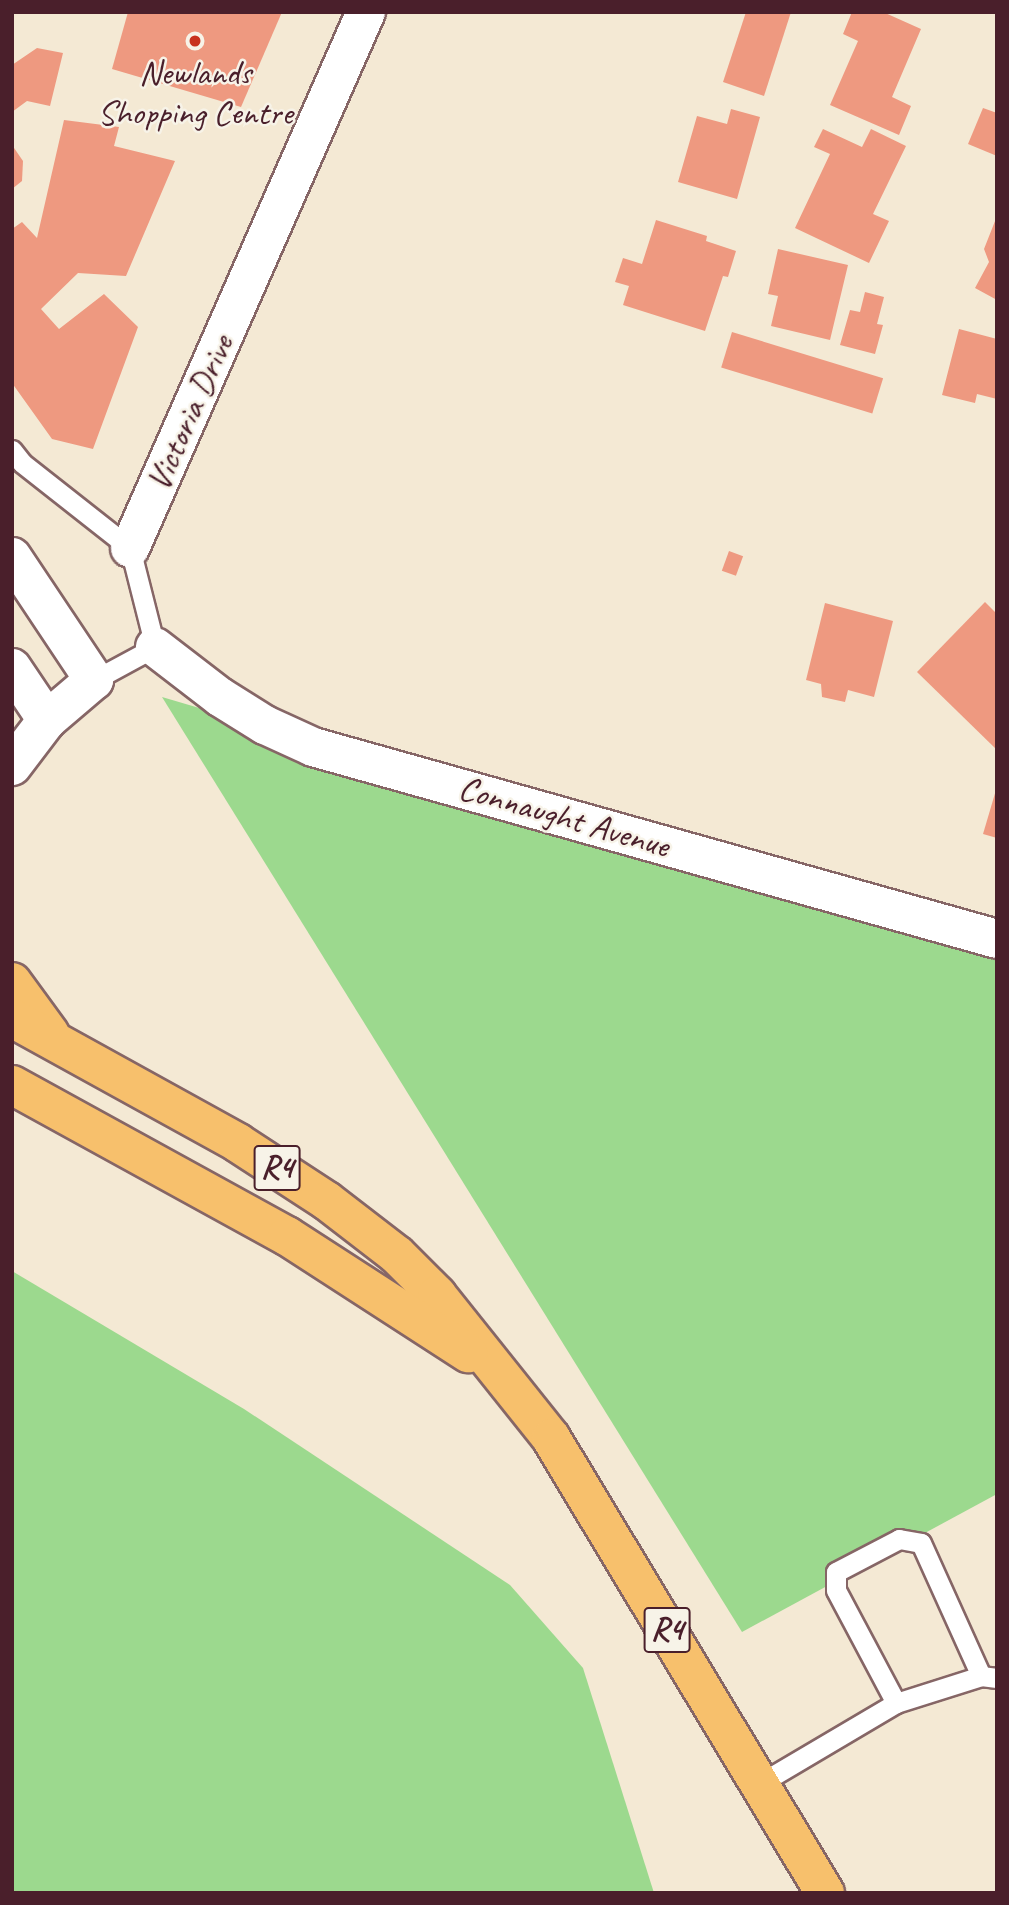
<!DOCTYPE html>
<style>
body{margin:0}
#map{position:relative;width:1009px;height:1905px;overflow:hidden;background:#f4e9d4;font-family:Caveat,sans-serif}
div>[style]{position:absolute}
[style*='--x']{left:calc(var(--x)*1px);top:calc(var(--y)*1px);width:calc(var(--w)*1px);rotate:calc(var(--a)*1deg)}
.green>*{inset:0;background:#9cd98e}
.building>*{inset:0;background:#ee9980;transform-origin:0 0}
.roads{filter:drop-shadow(2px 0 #866666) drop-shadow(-2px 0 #866666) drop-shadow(0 2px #866666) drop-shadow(0 -2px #866666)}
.service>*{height:19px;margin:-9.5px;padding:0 9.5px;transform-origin:9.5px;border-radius:9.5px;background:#fff}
.minor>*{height:38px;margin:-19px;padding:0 19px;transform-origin:19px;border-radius:19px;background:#fff}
.tertiary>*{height:38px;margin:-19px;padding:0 19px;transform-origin:19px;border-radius:19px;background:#fff}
.trunk>*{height:38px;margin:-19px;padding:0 19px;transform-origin:19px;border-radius:19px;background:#f7c06c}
.dots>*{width:19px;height:19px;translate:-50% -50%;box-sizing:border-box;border:4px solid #f7f3e8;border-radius:50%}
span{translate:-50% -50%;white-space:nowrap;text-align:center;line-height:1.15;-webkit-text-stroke:5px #f7f3e8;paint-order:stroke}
.shield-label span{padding:2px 5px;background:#f7f3e8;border:2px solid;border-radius:5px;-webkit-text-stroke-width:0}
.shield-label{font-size:33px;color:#4a1f2b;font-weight:700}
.poi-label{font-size:35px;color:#4a1f2b}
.street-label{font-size:35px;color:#4a1f2b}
.frame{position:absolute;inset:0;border:14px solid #4a1f2b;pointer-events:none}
</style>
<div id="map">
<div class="green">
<div style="clip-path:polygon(162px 697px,997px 943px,997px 1494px,742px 1632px)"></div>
<div style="clip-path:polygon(12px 1271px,244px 1409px,510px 1585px,583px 1668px,654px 1893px,12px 1893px)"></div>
</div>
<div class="building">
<div style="clip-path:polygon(128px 12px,282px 12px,241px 107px,112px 69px)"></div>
<div style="clip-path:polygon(746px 12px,791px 12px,764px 96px,723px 82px)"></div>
<div style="clip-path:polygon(852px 12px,883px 12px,921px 29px,892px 97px,911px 106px,899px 135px,830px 105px,858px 41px,843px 34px)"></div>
<div style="clip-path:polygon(37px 48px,63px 53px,50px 106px,27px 101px,12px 112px,12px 65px)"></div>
<div style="clip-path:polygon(983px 108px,997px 113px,997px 156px,968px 144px)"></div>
<div style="clip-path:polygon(731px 109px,760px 117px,737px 199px,678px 182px,697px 116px,727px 124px)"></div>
<div style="clip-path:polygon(64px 120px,119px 127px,114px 146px,175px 161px,126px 276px,78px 273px,41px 309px,59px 329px,104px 294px,138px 327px,93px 449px,52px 439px,12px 383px,12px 229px,22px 222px,37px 238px)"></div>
<div style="clip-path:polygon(823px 129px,862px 147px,871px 129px,906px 146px,873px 214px,889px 221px,869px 263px,795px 228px,830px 154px,814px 147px)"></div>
<div style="clip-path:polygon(12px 145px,23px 161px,22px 181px,12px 189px)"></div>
<div style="clip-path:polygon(997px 216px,997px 300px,975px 288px,989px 262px,984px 249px)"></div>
<div style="clip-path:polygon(656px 220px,707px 236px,706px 241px,736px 251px,728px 277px,723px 276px,705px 331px,623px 305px,629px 286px,615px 282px,623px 258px,642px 264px)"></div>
<div style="clip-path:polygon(778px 249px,848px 265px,830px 340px,771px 326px,778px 296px,768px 294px)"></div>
<div style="clip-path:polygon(865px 292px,884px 297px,877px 324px,883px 325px,875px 354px,840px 345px,850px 310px,860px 312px)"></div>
<div style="clip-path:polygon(959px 329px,997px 339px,997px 399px,977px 394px,975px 403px,942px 395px)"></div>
<div style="left:732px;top:332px;width:158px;height:37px;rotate:17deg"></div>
<div style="left:729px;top:551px;width:15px;height:21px;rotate:20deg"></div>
<div style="clip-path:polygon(985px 602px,997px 614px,997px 750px,917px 672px)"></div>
<div style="clip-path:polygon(825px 603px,893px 621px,874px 697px,848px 690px,845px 702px,822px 697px,821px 684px,806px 680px)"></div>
<div style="clip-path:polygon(996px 790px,997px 790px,997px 838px,983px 834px)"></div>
</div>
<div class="roads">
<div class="service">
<div style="--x:12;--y:450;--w:16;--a:52"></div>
<div style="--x:22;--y:463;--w:137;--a:38.2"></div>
<div style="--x:130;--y:548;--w:102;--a:75.8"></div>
<div style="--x:155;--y:647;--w:69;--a:151.6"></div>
<div style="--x:896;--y:1703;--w:128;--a:-118"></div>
<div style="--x:836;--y:1590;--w:18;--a:-90"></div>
<div style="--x:836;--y:1572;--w:71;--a:-27.6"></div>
<div style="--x:899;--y:1539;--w:22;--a:10"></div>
<div style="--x:921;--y:1543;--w:146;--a:65.7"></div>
<div style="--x:759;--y:1784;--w:159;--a:-30.6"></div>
<div style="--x:896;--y:1703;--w:89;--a:-17.6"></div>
<div style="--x:981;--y:1676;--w:16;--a:7"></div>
</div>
<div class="minor">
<div style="--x:130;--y:548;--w:586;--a:-66.24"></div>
<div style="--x:155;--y:647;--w:82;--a:37.6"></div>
<div style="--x:220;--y:697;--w:53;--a:31.9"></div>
<div style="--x:265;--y:725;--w:53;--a:24.6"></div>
<div style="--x:313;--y:747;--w:710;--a:15.68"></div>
</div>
<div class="tertiary">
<div style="--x:12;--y:557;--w:148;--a:56.3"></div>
<div style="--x:94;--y:680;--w:62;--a:139.6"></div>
<div style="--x:47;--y:720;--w:58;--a:127.3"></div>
<div style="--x:12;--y:668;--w:63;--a:56.1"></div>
</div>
<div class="trunk">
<div style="--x:12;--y:982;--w:64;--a:53.8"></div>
<div style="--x:12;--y:1018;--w:258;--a:28.9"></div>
<div style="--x:238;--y:1143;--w:106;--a:33.1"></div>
<div style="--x:327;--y:1201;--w:88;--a:37.6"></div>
<div style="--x:397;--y:1255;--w:57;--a:45"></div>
<div style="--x:437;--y:1295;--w:183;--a:51.4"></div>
<div style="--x:551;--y:1438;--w:531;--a:58.94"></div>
<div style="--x:12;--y:1085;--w:314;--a:28.8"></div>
<div style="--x:287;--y:1236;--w:216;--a:32.9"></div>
</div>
</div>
<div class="dots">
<div style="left:195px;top:41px;background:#c8321e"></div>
</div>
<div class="shield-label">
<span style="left:277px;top:1168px">R4</span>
<span style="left:667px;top:1630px">R4</span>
</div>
<div class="poi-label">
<span style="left:195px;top:93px">Newlands<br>Shopping Centre</span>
</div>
<div class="street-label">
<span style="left:190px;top:413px;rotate:-66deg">Victoria Drive</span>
<span style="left:564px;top:817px;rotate:16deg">Connaught Avenue</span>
</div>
<div class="frame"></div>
</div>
